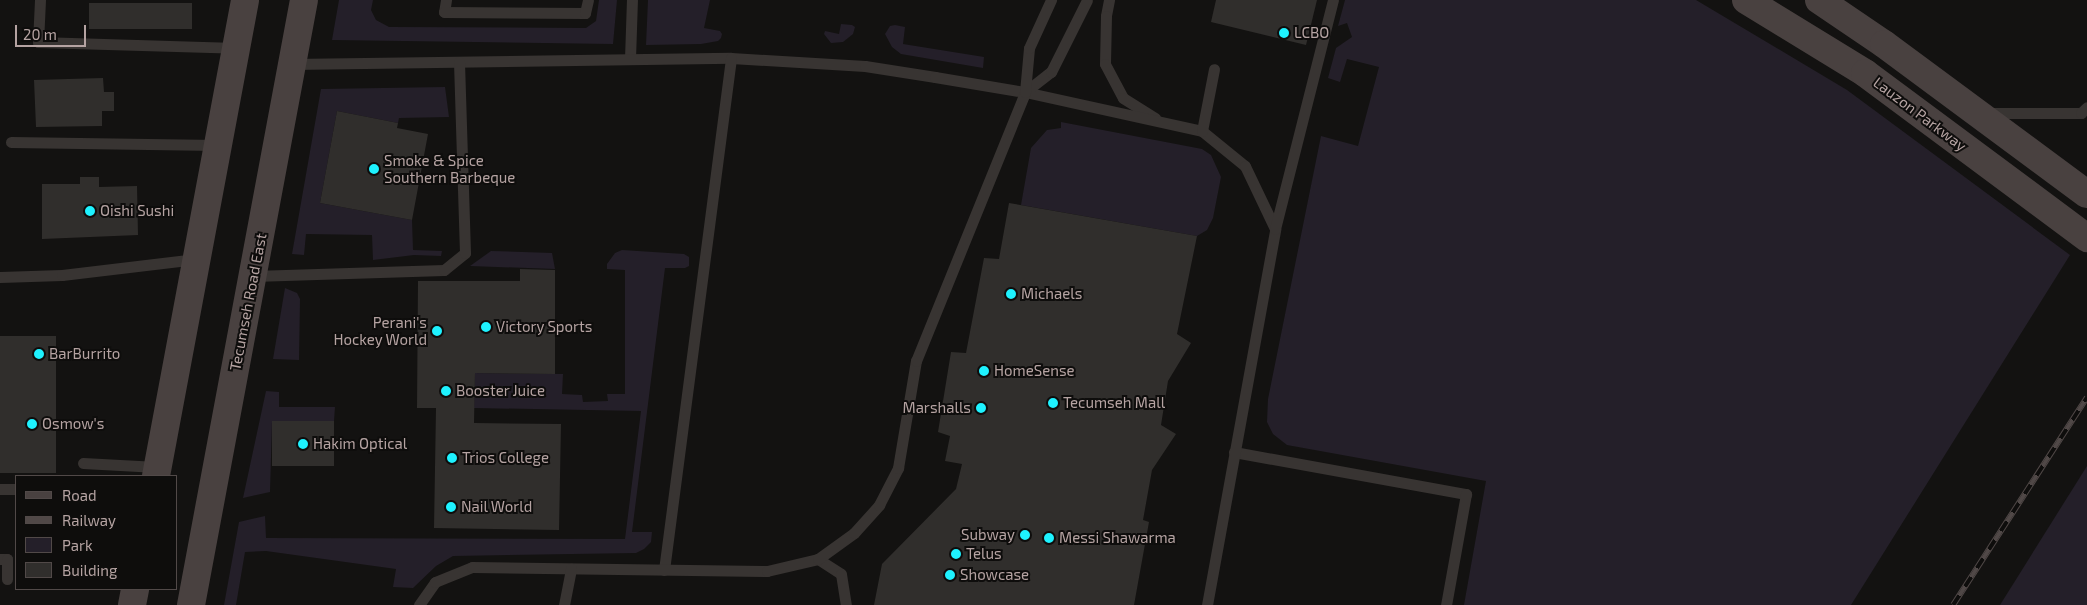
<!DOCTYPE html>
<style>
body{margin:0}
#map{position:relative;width:2087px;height:605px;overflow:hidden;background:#131211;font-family:"Exo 2",sans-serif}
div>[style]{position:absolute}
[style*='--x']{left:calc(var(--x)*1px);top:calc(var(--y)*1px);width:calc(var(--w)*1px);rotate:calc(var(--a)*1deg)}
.green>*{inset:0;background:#241f29}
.building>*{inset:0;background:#302e2c;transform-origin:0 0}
.service>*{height:11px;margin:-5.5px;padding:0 5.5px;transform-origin:5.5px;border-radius:5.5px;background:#383432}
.secondary>*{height:28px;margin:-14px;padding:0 14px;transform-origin:14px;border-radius:14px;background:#494140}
.rail>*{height:5.5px;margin-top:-2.75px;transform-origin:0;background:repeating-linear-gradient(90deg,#0e0d0c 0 11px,#504847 0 22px);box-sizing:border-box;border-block:1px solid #504847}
.dots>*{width:14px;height:14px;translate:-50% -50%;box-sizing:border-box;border:2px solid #0e0d0c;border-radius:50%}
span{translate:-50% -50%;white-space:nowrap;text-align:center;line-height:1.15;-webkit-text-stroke:4px #0e0d0c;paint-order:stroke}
.poi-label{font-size:15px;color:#b5a3a2}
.left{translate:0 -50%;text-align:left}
.right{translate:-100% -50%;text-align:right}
.street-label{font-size:15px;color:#b5a3a2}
.legend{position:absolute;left:15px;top:475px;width:162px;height:115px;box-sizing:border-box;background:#0e0d0c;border:1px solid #514948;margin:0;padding:6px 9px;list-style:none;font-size:15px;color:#b5a3a2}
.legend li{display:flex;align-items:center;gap:10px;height:25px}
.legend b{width:25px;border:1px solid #514948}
.scale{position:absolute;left:15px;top:25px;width:71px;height:22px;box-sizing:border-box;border:2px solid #b5a3a2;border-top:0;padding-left:6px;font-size:15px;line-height:18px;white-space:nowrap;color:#b5a3a2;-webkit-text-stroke:4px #0e0d0c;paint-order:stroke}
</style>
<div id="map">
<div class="green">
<div style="clip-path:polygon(339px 0,373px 0,371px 10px,376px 20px,389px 27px,586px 28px,596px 21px,599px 0,617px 0,613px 44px,332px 40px)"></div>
<div style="clip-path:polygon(648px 0,710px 0,704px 28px,720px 31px,722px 34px,721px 38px,718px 41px,701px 44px,646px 45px)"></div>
<div style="clip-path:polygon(1345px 0,1696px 0,1847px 90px,2070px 255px,1851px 605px,1464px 605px,1486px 481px,1287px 445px,1273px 434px,1267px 422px,1268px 399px,1321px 136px,1358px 146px,1379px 67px,1347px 59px,1340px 82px,1328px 78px,1336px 48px,1352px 37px,1347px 23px,1338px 26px)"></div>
<div style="clip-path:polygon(841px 24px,852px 25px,855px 27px,853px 34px,843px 42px,831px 43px,824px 34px,825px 31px,839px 34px)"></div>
<div style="clip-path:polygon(895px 25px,905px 27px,903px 44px,984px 57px,983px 68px,901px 54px,892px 47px,885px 34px,890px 26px)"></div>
<div style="clip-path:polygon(445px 87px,449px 117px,399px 118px,398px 123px,337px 111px,320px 203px,412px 220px,413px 250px,442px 251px,441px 256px,414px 255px,373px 260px,372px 235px,306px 234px,304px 255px,292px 254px,321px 89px)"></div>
<div style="clip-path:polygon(1061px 122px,1202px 149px,1211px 155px,1221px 177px,1213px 218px,1207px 230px,1197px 236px,1021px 205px,1031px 148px,1047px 130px,1061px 128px)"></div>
<div style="clip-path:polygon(622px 250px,684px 254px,689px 257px,689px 266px,685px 268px,665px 268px,632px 532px,652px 532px,651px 542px,644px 549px,636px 553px,453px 556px,436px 566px,413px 588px,393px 587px,396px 569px,266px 551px,245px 552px,236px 605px,224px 605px,239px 522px,265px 516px,266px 538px,625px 539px,641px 411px,474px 408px,475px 373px,563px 374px,562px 394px,582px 395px,583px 402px,608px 401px,607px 394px,625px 394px,625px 270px,607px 269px,607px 264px,615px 253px)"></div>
<div style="clip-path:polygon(491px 251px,552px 253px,555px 269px,470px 266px)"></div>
<div style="clip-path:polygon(285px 288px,297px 293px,300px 299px,299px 360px,273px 359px)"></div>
<div style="clip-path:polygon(266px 391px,279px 392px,279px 407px,335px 407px,334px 421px,272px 422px,270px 492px,243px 498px)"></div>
<div style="clip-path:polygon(2087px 466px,2087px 605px,2000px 605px)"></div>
</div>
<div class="building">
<div style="clip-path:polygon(1216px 0,1317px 0,1306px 45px,1211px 22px)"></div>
<div style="left:192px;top:3px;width:26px;height:103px;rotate:90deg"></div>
<div style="clip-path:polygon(103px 78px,104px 92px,114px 92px,114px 111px,102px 111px,102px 126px,36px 127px,34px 80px)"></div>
<div style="clip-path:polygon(337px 111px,398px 123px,397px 128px,428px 134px,412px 220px,320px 203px)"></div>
<div style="clip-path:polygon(80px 177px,99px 177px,99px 187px,137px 186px,138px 235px,42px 239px,42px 184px,80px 184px)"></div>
<div style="clip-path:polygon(1009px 203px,1197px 236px,1177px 334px,1191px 343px,1168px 381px,1161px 425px,1176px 434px,1152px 470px,1143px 520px,1149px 522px,1134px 605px,874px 605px,882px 564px,956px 489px,962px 464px,945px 461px,950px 436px,938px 432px,951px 352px,966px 353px,984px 258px,999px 259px)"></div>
<div style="clip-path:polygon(520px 269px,555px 270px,555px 374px,475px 373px,474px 423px,561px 424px,559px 530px,434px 528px,436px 408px,417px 408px,418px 281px,520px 281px)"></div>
<div style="left:0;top:336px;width:56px;height:137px"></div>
<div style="left:334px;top:421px;width:45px;height:62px;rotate:90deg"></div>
</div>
<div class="service">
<div style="--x:40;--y:0;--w:42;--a:92.7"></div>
<div style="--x:38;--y:42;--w:198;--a:1.7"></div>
<div style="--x:446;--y:0;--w:12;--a:99"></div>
<div style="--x:444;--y:12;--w:141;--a:0.4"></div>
<div style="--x:585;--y:13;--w:13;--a:-77"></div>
<div style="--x:1109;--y:0;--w:16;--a:101"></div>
<div style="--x:1106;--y:16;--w:48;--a:91.2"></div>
<div style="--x:1105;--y:64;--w:38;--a:62"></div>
<div style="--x:1123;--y:98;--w:38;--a:32"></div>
<div style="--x:630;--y:59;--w:59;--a:-88.1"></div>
<div style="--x:292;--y:64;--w:439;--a:-0.8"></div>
<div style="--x:731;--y:58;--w:134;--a:3.4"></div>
<div style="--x:865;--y:66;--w:71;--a:8.9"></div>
<div style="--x:935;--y:77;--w:91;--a:9.5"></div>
<div style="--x:1025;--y:92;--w:181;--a:12.4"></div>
<div style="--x:1202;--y:131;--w:55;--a:39.1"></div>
<div style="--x:1245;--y:166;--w:70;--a:64.5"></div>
<div style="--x:1025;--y:92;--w:33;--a:-38"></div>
<div style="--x:1051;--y:72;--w:80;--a:-63.4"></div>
<div style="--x:1985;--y:113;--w:96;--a:0"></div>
<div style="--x:2081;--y:113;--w:8;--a:-45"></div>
<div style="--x:1202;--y:131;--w:63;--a:-79"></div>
<div style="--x:11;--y:142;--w:206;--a:0.8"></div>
<div style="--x:252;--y:276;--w:192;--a:-1.8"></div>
<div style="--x:444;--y:270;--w:27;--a:-39"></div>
<div style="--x:465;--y:253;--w:191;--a:-91.8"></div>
<div style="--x:0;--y:277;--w:62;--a:-1.8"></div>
<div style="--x:62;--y:275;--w:135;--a:-6.8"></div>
<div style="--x:1234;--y:452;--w:236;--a:10.3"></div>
<div style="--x:1466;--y:494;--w:113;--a:100.2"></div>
<div style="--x:83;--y:463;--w:74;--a:3.1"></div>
<div style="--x:0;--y:489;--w:16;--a:0"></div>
<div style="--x:0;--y:559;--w:7;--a:0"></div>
<div style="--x:7;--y:559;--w:20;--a:90"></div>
<div style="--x:818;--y:559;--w:27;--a:33"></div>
<div style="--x:841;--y:574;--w:31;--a:81"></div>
<div style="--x:664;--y:570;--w:516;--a:-82.54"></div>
<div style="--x:419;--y:605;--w:28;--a:-55"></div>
<div style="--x:435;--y:582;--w:40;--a:-22"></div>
<div style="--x:472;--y:567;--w:295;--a:0.8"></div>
<div style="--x:767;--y:571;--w:52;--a:-13.2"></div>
<div style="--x:818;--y:559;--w:44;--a:-35.8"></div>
<div style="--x:854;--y:533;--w:38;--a:-48"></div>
<div style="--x:879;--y:505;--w:42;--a:-62.8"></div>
<div style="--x:898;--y:468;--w:109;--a:-80.5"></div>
<div style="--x:916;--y:361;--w:290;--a:-67.9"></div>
<div style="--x:1025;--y:92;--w:44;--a:-84.8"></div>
<div style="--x:1029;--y:48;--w:53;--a:-65.4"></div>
<div style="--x:564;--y:605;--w:37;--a:-79"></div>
<div style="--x:1207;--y:605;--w:382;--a:-79.7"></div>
<div style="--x:1275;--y:229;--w:236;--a:-75.8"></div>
</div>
<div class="secondary">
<div style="--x:1746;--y:0;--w:140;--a:31.5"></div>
<div style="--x:1865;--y:73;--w:277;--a:36.6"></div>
<div style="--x:1819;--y:0;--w:78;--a:34.1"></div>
<div style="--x:1884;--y:44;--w:252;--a:36.5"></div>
<div style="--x:156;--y:476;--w:484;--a:-79.4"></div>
<div style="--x:132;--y:605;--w:16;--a:-79"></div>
<div style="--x:191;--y:605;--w:615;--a:-79.42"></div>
</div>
<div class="rail">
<div style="--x:1953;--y:605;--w:247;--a:-57.2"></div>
</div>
<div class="dots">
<div style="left:1284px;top:33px;background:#1ef2ff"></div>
<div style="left:374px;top:169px;background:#1ef2ff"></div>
<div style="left:90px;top:211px;background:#1ef2ff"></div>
<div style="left:1011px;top:294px;background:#1ef2ff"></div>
<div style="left:486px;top:327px;background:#1ef2ff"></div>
<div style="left:437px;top:331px;background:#1ef2ff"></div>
<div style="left:39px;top:354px;background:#1ef2ff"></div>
<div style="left:984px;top:371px;background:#1ef2ff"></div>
<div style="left:446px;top:391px;background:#1ef2ff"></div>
<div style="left:1053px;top:403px;background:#1ef2ff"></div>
<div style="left:981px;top:408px;background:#1ef2ff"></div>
<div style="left:32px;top:424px;background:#1ef2ff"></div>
<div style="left:303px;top:444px;background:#1ef2ff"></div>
<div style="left:452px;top:458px;background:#1ef2ff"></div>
<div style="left:451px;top:507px;background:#1ef2ff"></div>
<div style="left:1025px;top:535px;background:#1ef2ff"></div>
<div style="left:1049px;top:538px;background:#1ef2ff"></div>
<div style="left:956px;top:554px;background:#1ef2ff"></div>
<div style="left:950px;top:575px;background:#1ef2ff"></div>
</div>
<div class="poi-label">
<span class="left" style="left:1294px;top:33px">LCBO</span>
<span class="left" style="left:384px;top:169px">Smoke &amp; Spice<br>Southern Barbeque</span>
<span class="left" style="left:100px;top:211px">Oishi Sushi</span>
<span class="left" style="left:1021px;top:294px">Michaels</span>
<span class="right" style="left:427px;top:331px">Perani's<br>Hockey World</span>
<span class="left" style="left:496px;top:327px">Victory Sports</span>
<span class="left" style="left:49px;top:354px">BarBurrito</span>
<span class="left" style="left:994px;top:371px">HomeSense</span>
<span class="left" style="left:456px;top:391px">Booster Juice</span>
<span class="left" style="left:1063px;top:403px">Tecumseh Mall</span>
<span class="right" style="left:971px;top:408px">Marshalls</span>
<span class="left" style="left:42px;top:424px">Osmow's</span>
<span class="left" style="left:313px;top:444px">Hakim Optical</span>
<span class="left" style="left:462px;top:458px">Trios College</span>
<span class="left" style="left:461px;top:507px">Nail World</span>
<span class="right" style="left:1015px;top:535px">Subway</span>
<span class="left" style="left:1059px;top:538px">Messi Shawarma</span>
<span class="left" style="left:966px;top:554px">Telus</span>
<span class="left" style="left:960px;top:575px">Showcase</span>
</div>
<div class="street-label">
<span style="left:1920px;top:114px;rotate:37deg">Lauzon Parkway</span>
<span style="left:248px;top:302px;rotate:-79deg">Tecumseh Road East</span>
</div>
<ul class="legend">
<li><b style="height:6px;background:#494140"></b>Road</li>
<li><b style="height:6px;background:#504847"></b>Railway</li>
<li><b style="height:14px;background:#241f29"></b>Park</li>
<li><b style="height:14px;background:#302e2c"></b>Building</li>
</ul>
<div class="scale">20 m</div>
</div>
